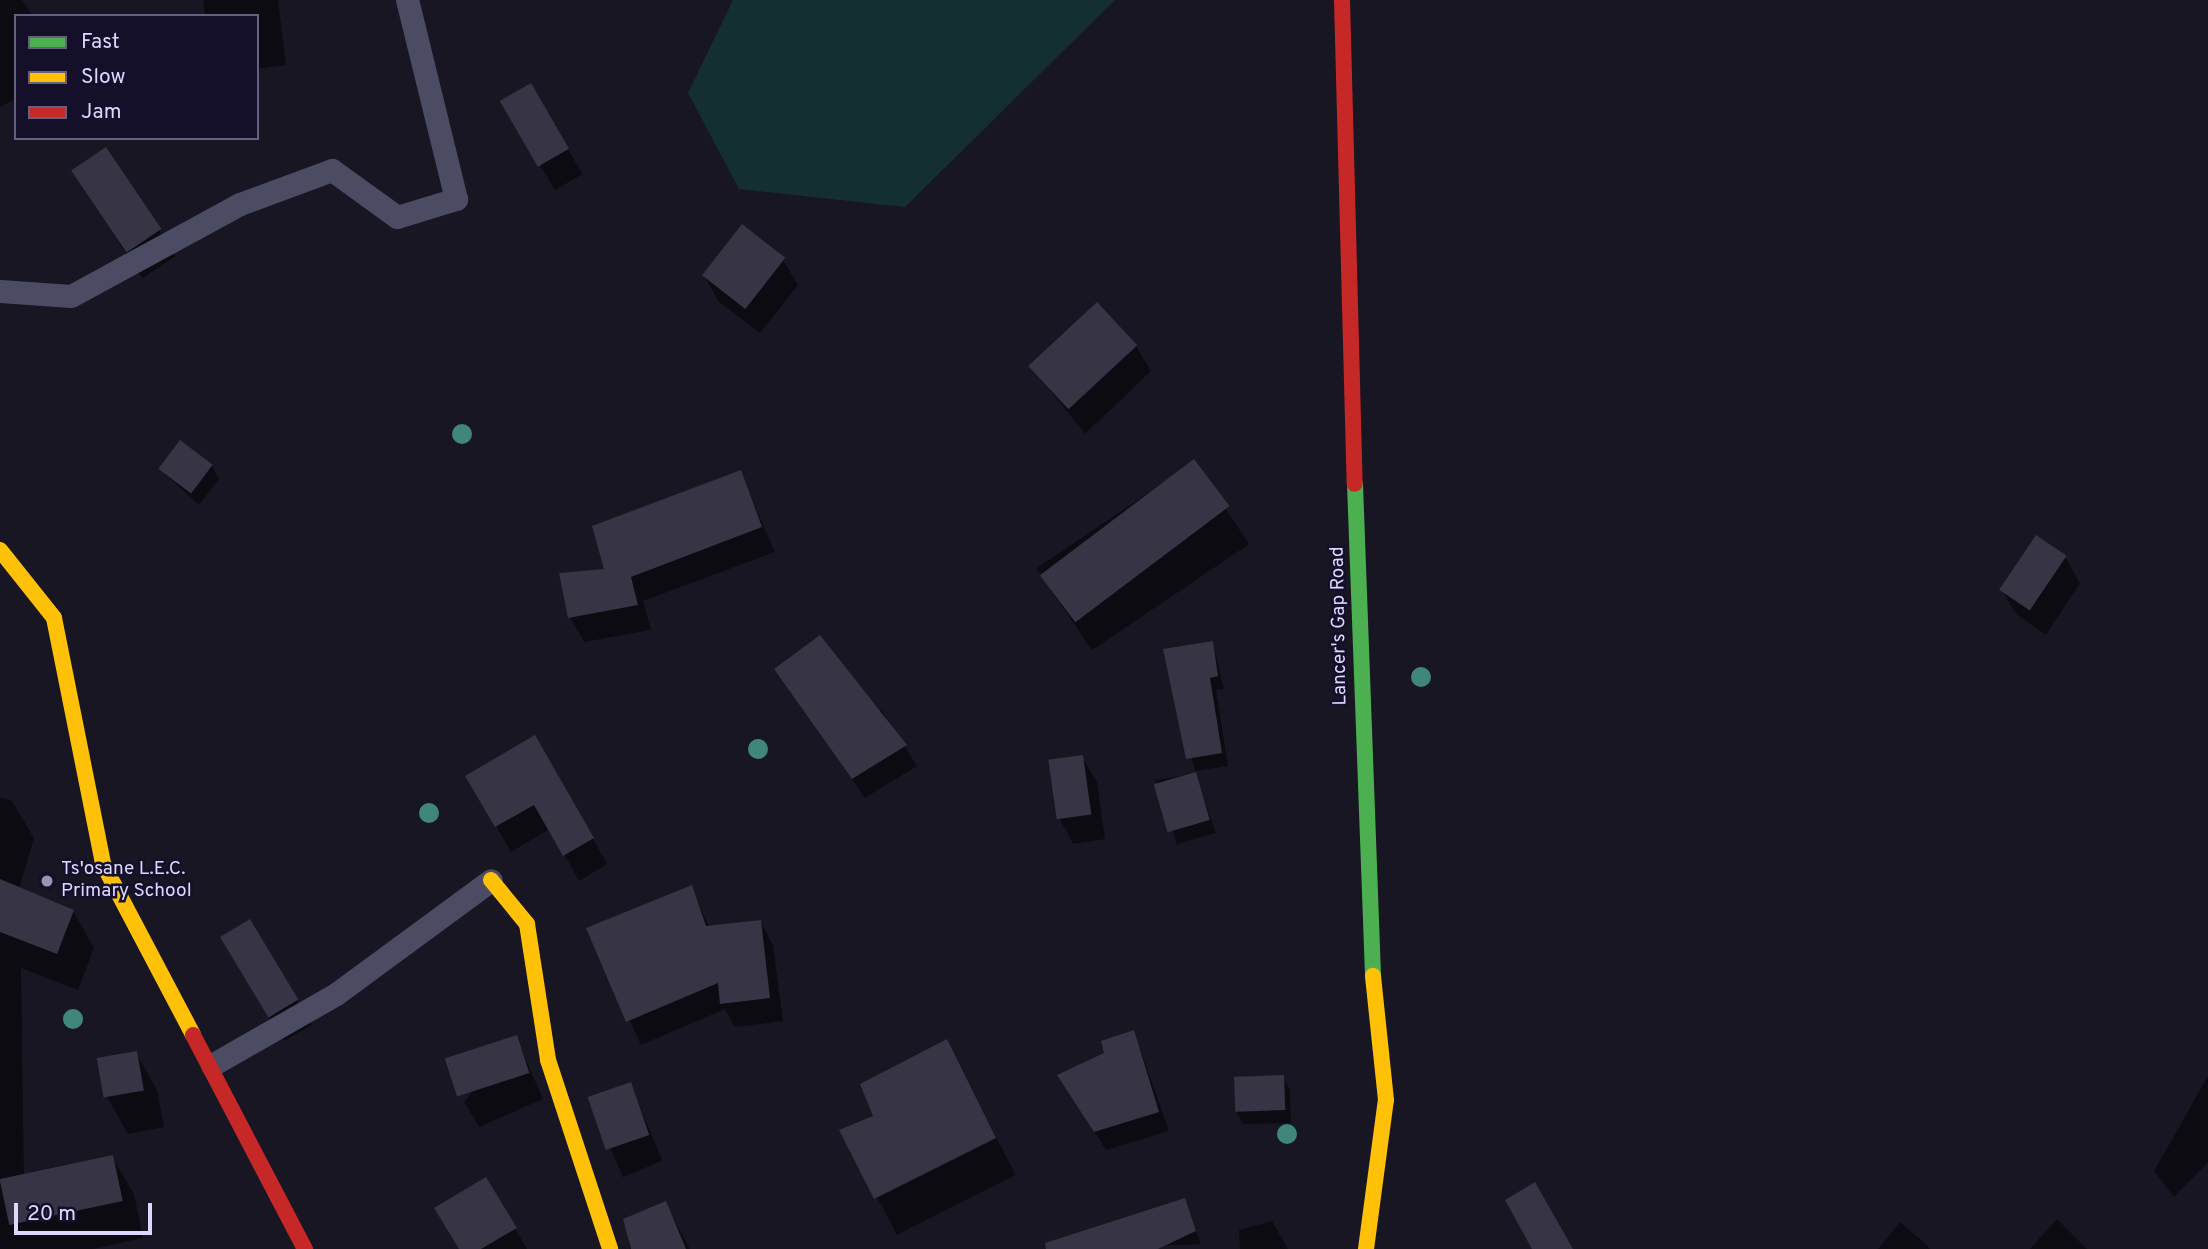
<!DOCTYPE html>
<style>
body{margin:0}
#map{position:relative;width:2208px;height:1249px;overflow:hidden;background:#181623;font-family:Overpass,sans-serif}
div>[style]{position:absolute}
[style*='--x']{left:calc(var(--x)*1px);top:calc(var(--y)*1px);width:calc(var(--w)*1px);rotate:calc(var(--a)*1deg)}
.green>*{inset:0;background:#142f30}
.shadow>*{inset:0;background:#0007;transform-origin:0 0}
.building>*{inset:0;background:#363445;transform-origin:0 0}
.lane>*{height:23px;margin:-11.5px;padding:0 11.5px;transform-origin:11.5px;border-radius:11.5px;background:#4c4b64}
.fast>*{height:16px;margin:-8px;padding:0 8px;transform-origin:8px;border-radius:8px;background:#4caf50}
.slow>*{height:16px;margin:-8px;padding:0 8px;transform-origin:8px;border-radius:8px;background:#ffc107}
.jam>*{height:16px;margin:-8px;padding:0 8px;transform-origin:8px;border-radius:8px;background:#c62828}
.trees>*{width:20px;height:20px;margin:-10px;border-radius:50%;background:#41867b}
.dots>*{width:19px;height:19px;translate:-50% -50%;box-sizing:border-box;border:4px solid #151029;border-radius:50%}
span{translate:-50% -50%;white-space:nowrap;text-align:center;line-height:1.15;-webkit-text-stroke:5px #151029;paint-order:stroke}
.street-label{font-size:19px;color:#ddd8ff}
.poi-label{font-size:19px;color:#ddd8ff}
.left{translate:0 -50%;text-align:left}
.legend{position:absolute;left:14px;top:14px;width:245px;height:126px;box-sizing:border-box;background:#151029;border:2px solid #65607f;margin:0;padding:9px 12px;list-style:none;font-size:21px;color:#ddd8ff}
.legend li{display:flex;align-items:center;gap:14px;height:35px}
.legend b{width:35px;border:2px solid #65607f}
.scale{position:absolute;left:14px;top:1203px;width:138px;height:32px;box-sizing:border-box;border:4px solid #ddd8ff;border-top:0;padding-left:9px;font-size:21px;line-height:24px;white-space:nowrap;color:#ddd8ff;-webkit-text-stroke:5px #151029;paint-order:stroke}
</style>
<div id="map">
<div class="green">
<div style="clip-path:polygon(733px 0,1115px 0,905px 207px,739px 189px,688px 93px)"></div>
</div>
<div class="shadow">
<div style="clip-path:polygon(0 0,22px 0,33px 16px,16px 16px,16px 99px,0 107px)"></div>
<div style="clip-path:polygon(203px 0,278px 0,286px 65px,257px 69px,257px 16px,205px 16px)"></div>
<div style="left:531px;top:85px;width:103px;height:32px;rotate:60deg"></div>
<div style="left:106px;top:149px;width:128px;height:40px;rotate:57deg"></div>
<div style="clip-path:polygon(783px 260px,798px 285px,760px 333px,718px 301px,704px 275px)"></div>
<div style="clip-path:polygon(1136px 346px,1151px 371px,1085px 434px,1032px 367px)"></div>
<div style="left:1194px;top:462px;width:99px;height:190px;rotate:56deg"></div>
<div style="clip-path:polygon(212px 466px,219px 479px,199px 505px,160px 469px)"></div>
<div style="clip-path:polygon(740px 472px,775px 552px,643px 601px,651px 630px,584px 642px,570px 617px,606px 571px)"></div>
<div style="clip-path:polygon(2065px 557px,2080px 583px,2046px 635px,2017px 615px,2002px 590px)"></div>
<div style="clip-path:polygon(1213px 643px,1224px 689px,1216px 690px,1228px 766px,1195px 771px,1165px 650px)"></div>
<div style="clip-path:polygon(776px 669px,874px 714px,881px 709px,917px 766px,865px 798px)"></div>
<div style="clip-path:polygon(535px 737px,607px 864px,579px 881px,550px 829px,511px 852px,467px 776px)"></div>
<div style="clip-path:polygon(1082px 757px,1097px 782px,1105px 839px,1073px 844px,1059px 818px)"></div>
<div style="clip-path:polygon(1195px 774px,1216px 833px,1177px 844px,1155px 780px)"></div>
<div style="clip-path:polygon(0 797px,12px 801px,34px 838px,19px 889px,73px 911px,94px 948px,78px 990px,21px 968px,24px 1176px,112px 1157px,134px 1194px,143px 1238px,93px 1249px,0 1249px)"></div>
<div style="clip-path:polygon(691px 888px,710px 928px,760px 921px,773px 945px,783px 1021px,735px 1027px,725px 1009px,641px 1045px,588px 929px)"></div>
<div style="clip-path:polygon(250px 922px,312px 1025px,284px 1041px,238px 964px)"></div>
<div style="clip-path:polygon(1134px 1032px,1169px 1131px,1106px 1150px,1070px 1094px)"></div>
<div style="clip-path:polygon(516px 1037px,543px 1099px,479px 1127px,464px 1102px)"></div>
<div style="clip-path:polygon(946px 1042px,1016px 1175px,897px 1235px,842px 1131px,875px 1117px)"></div>
<div style="clip-path:polygon(136px 1053px,157px 1090px,164px 1127px,128px 1134px,107px 1097px)"></div>
<div style="clip-path:polygon(2208px 1076px,2208px 1162px,2174px 1197px,2154px 1171px)"></div>
<div style="clip-path:polygon(1283px 1077px,1290px 1090px,1291px 1123px,1243px 1124px,1236px 1111px)"></div>
<div style="left:630px;top:1084px;width:83px;height:43px;rotate:67deg"></div>
<div style="clip-path:polygon(486px 1179px,527px 1249px,460px 1249px)"></div>
<div style="clip-path:polygon(1184px 1200px,1201px 1244px,1095px 1249px)"></div>
<div style="clip-path:polygon(665px 1203px,690px 1249px,630px 1249px,625px 1220px)"></div>
<div style="clip-path:polygon(2057px 1219px,2087px 1249px,2030px 1249px)"></div>
<div style="clip-path:polygon(1272px 1221px,1288px 1249px,1240px 1249px,1239px 1230px)"></div>
<div style="clip-path:polygon(1900px 1222px,1927px 1245px,1930px 1249px,1878px 1249px)"></div>
</div>
<div class="building">
<div style="left:531px;top:83px;width:76px;height:36px;rotate:60deg"></div>
<div style="left:106px;top:147px;width:99px;height:42px;rotate:56deg"></div>
<div style="left:742px;top:224px;width:55px;height:65px;rotate:38deg"></div>
<div style="left:1097px;top:302px;width:59px;height:94px;rotate:47deg"></div>
<div style="left:180px;top:440px;width:41px;height:36px;rotate:37deg"></div>
<div style="left:1194px;top:459px;width:59px;height:193px;rotate:53deg"></div>
<div style="clip-path:polygon(741px 470px,762px 527px,631px 577px,638px 605px,568px 618px,559px 573px,604px 569px,592px 526px)"></div>
<div style="left:2036px;top:535px;width:37px;height:66px;rotate:34deg"></div>
<div style="clip-path:polygon(820px 635px,907px 745px,852px 779px,774px 669px)"></div>
<div style="clip-path:polygon(1213px 641px,1218px 676px,1210px 678px,1222px 753px,1186px 759px,1163px 649px)"></div>
<div style="clip-path:polygon(535px 735px,594px 838px,563px 856px,534px 805px,495px 827px,465px 776px)"></div>
<div style="left:1083px;top:755px;width:60px;height:35px;rotate:82deg"></div>
<div style="left:1196px;top:772px;width:50px;height:44px;rotate:74deg"></div>
<div style="clip-path:polygon(0 879px,74px 910px,57px 954px,0 932px)"></div>
<div style="clip-path:polygon(692px 885px,706px 926px,761px 920px,770px 998px,720px 1004px,718px 983px,626px 1022px,586px 928px)"></div>
<div style="left:250px;top:919px;width:94px;height:35px;rotate:59deg"></div>
<div style="clip-path:polygon(1134px 1030px,1159px 1112px,1094px 1132px,1057px 1075px,1104px 1053px,1101px 1041px)"></div>
<div style="left:517px;top:1035px;width:40px;height:76px;rotate:72deg"></div>
<div style="clip-path:polygon(947px 1039px,996px 1138px,874px 1199px,839px 1130px,873px 1116px,860px 1084px)"></div>
<div style="left:137px;top:1051px;width:40px;height:41px;rotate:80deg"></div>
<div style="left:1284px;top:1075px;width:35px;height:50px;rotate:88deg"></div>
<div style="left:631px;top:1082px;width:56px;height:46px;rotate:71deg"></div>
<div style="left:113px;top:1155px;width:47px;height:116px;rotate:78deg"></div>
<div style="clip-path:polygon(486px 1177px,517px 1228px,481px 1249px,459px 1249px,434px 1208px)"></div>
<div style="clip-path:polygon(1535px 1182px,1573px 1249px,1532px 1249px,1505px 1200px)"></div>
<div style="clip-path:polygon(1185px 1198px,1196px 1231px,1158px 1249px,1046px 1249px,1045px 1243px)"></div>
<div style="clip-path:polygon(666px 1201px,686px 1249px,631px 1249px,623px 1219px)"></div>
</div>
<div class="lane">
<div style="--x:0;--y:291;--w:71;--a:4"></div>
<div style="--x:71;--y:296;--w:192;--a:-28.6"></div>
<div style="--x:240;--y:204;--w:98;--a:-20.3"></div>
<div style="--x:332;--y:170;--w:80;--a:35.9"></div>
<div style="--x:397;--y:217;--w:62;--a:-17"></div>
<div style="--x:456;--y:199;--w:205;--a:-103.8"></div>
<div style="--x:212;--y:1065;--w:143;--a:-29.8"></div>
<div style="--x:336;--y:994;--w:192;--a:-36.3"></div>
</div>
<div class="fast">
<div style="--x:1355;--y:484;--w:492;--a:87.9"></div>
</div>
<div class="slow">
<div style="--x:0;--y:550;--w:87;--a:51.5"></div>
<div style="--x:54;--y:618;--w:251;--a:78.7"></div>
<div style="--x:103;--y:864;--w:193;--a:62.2"></div>
<div style="--x:491;--y:880;--w:57;--a:50.7"></div>
<div style="--x:527;--y:924;--w:138;--a:81.2"></div>
<div style="--x:548;--y:1060;--w:199;--a:71.8"></div>
<div style="--x:1366;--y:1249;--w:150;--a:-82.4"></div>
<div style="--x:1386;--y:1100;--w:125;--a:-96"></div>
</div>
<div class="jam">
<div style="--x:1342;--y:0;--w:484;--a:88.5"></div>
<div style="--x:193;--y:1035;--w:242;--a:62.4"></div>
</div>
<div class="trees">
<div style="left:462px;top:434px"></div>
<div style="left:1421px;top:677px"></div>
<div style="left:758px;top:749px"></div>
<div style="left:429px;top:813px"></div>
<div style="left:73px;top:1019px"></div>
<div style="left:1287px;top:1134px"></div>
</div>
<div class="dots">
<div style="left:47px;top:881px;background:#9894b2"></div>
</div>
<div class="street-label">
<span style="left:1340px;top:626px;rotate:-91deg">Lancer's Gap Road</span>
</div>
<div class="poi-label">
<span class="left" style="left:61px;top:881px">Ts'osane L.E.C.<br>Primary School</span>
</div>
<ul class="legend">
<li><b style="height:9px;background:#4caf50"></b>Fast</li>
<li><b style="height:9px;background:#ffc107"></b>Slow</li>
<li><b style="height:9px;background:#c62828"></b>Jam</li>
</ul>
<div class="scale">20 m</div>
</div>
